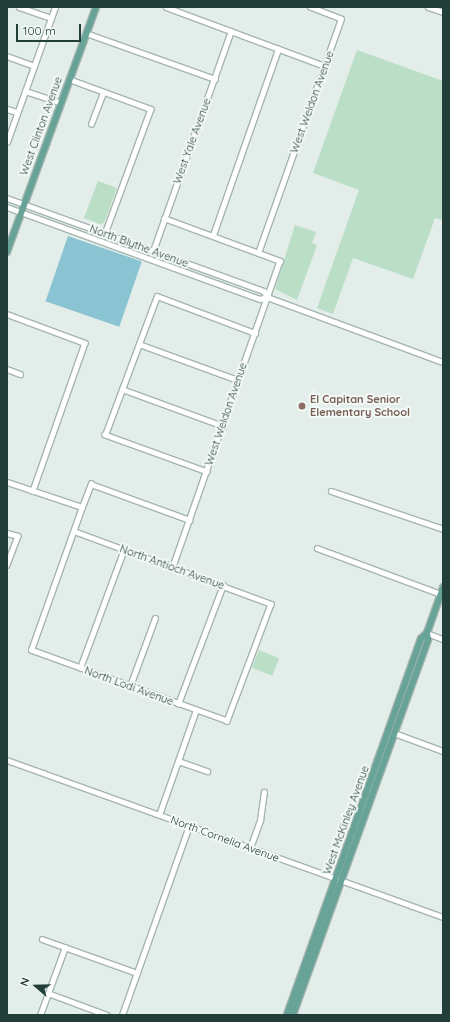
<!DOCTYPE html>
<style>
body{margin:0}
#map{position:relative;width:450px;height:1022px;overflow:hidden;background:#e3ede9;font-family:Quicksand,sans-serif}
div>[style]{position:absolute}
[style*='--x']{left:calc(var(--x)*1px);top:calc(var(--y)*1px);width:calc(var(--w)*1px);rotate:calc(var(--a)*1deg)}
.green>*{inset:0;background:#bbdec7;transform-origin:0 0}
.water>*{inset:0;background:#8ac3d2;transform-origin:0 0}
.roads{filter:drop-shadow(1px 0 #a5b5b0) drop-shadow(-1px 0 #a5b5b0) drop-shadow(0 1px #a5b5b0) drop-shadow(0 -1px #a5b5b0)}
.minor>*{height:4.5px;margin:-2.25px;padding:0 2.25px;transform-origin:2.25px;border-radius:2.25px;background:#fff}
.major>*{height:5.5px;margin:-2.75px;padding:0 2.75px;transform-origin:2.75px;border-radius:2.75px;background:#67a396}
.dots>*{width:11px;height:11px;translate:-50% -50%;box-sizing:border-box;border:2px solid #f3f9f7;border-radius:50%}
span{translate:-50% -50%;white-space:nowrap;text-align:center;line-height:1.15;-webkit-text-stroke:4px #f3f9f7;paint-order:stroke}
.street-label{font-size:11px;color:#223e38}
.education-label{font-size:11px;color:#785e54;font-weight:700}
.left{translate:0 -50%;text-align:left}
.frame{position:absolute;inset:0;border:8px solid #223e38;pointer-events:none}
.north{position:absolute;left:16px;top:966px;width:40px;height:40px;-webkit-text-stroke:3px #f3f9f7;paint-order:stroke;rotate:290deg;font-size:11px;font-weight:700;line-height:16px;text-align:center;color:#223e38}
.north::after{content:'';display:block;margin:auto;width:14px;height:18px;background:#223e38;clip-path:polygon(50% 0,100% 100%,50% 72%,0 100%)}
.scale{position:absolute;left:16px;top:24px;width:65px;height:18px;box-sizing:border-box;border:2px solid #223e38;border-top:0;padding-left:5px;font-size:12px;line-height:14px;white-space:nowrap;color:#223e38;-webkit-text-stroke:3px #f3f9f7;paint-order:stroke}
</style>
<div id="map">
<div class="green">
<div style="clip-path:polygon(357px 50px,443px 81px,443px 220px,435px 218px,413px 279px,353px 258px,333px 314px,317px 308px,359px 190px,313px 173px)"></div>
<div style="clip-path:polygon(98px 181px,117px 188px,104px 223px,100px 224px,84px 218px)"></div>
<div style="clip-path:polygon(295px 225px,316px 232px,312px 243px,317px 245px,297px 300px,275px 289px)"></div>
<div style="left:259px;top:650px;width:22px;height:19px;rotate:22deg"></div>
</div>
<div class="water">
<div style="left:68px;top:236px;width:78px;height:69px;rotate:19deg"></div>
</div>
<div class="roads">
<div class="minor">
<div style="--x:19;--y:7;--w:34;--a:19"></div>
<div style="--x:166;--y:7;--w:170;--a:20.4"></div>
<div style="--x:428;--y:7;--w:16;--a:18"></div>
<div style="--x:86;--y:33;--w:137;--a:19.6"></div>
<div style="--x:7;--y:56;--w:29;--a:20"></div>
<div style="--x:69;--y:79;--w:87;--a:20.1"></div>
<div style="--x:151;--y:109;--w:133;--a:110.2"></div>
<div style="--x:25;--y:91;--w:38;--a:18"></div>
<div style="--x:7;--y:109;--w:10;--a:17"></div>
<div style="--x:91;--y:124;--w:34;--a:-69"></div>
<div style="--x:7;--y:142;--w:143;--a:-70.4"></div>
<div style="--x:7;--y:198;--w:273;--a:19.9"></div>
<div style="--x:264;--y:291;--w:7;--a:63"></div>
<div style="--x:7;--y:207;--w:269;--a:20"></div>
<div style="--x:260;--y:299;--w:7;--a:-16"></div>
<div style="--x:267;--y:297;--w:188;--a:20.3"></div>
<div style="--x:164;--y:218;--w:124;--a:20.3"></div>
<div style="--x:280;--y:261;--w:324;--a:109.3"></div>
<div style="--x:213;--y:235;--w:197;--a:-70.7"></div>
<div style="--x:153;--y:251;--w:233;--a:-70.5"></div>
<div style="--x:258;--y:253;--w:248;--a:-70.5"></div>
<div style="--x:341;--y:19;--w:33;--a:-159"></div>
<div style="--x:7;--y:314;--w:83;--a:20.4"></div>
<div style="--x:85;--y:343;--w:157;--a:109.4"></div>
<div style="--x:139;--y:344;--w:105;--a:20"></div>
<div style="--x:7;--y:369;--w:14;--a:21"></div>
<div style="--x:122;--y:389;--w:108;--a:20.1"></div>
<div style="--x:207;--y:472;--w:109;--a:-160.1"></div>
<div style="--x:105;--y:435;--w:148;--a:-69.5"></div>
<div style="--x:157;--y:296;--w:105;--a:20.7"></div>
<div style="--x:7;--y:482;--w:79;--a:18.4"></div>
<div style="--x:331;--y:491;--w:118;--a:18.7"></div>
<div style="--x:74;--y:531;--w:210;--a:20.3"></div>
<div style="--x:271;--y:604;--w:125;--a:110.6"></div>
<div style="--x:227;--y:721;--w:208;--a:-160.1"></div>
<div style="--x:31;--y:650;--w:152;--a:-70.4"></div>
<div style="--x:82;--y:507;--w:25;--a:-69"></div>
<div style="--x:91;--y:484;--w:105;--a:20"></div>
<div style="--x:7;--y:533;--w:11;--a:15"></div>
<div style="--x:18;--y:536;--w:31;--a:111"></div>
<div style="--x:317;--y:548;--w:132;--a:20.4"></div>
<div style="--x:427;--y:633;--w:17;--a:21"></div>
<div style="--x:80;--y:668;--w:127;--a:-69.7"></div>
<div style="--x:130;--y:686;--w:72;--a:-69.8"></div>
<div style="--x:178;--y:704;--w:127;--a:-69.3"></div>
<div style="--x:394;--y:733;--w:52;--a:20.2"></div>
<div style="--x:7;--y:760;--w:463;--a:19.8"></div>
<div style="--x:178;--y:761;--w:31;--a:19"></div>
<div style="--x:159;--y:815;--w:111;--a:-70.6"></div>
<div style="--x:250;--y:848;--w:30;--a:-70"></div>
<div style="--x:260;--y:820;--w:28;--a:-82"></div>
<div style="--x:42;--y:939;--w:101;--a:19.7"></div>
<div style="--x:48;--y:993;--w:63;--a:20.4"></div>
<div style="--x:40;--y:1015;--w:72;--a:-69.8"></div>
<div style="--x:122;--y:1015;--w:201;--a:-70.5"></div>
</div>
<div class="major">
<div style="--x:7;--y:252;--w:261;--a:-70"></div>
<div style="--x:287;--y:1015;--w:399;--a:-70.4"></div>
<div style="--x:421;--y:639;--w:8;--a:-45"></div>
<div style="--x:427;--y:633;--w:48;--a:-70.4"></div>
<div style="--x:293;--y:1015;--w:399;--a:-70.2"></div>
<div style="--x:428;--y:640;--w:7;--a:-98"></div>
</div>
</div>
<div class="dots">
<div style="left:302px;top:406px;background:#8d6e63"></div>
</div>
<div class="street-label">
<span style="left:312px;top:102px;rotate:-70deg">West Weldon Avenue</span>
<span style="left:41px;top:126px;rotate:-70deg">West Clinton Avenue</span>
<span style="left:192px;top:141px;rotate:-70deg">West Yale Avenue</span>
<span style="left:139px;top:246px;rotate:20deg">North Blythe Avenue</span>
<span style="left:226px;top:414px;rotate:-71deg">West Weldon Avenue</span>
<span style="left:172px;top:567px;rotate:20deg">North Antioch Avenue</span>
<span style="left:129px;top:686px;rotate:20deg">North Lodi Avenue</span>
<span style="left:346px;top:820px;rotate:-70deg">West McKinley Avenue</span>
<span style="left:225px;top:839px;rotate:20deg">North Cornelia Avenue</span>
</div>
<div class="education-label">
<span class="left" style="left:310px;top:406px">El Capitan Senior<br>Elementary School</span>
</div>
<div class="frame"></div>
<div class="north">N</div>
<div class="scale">100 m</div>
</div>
